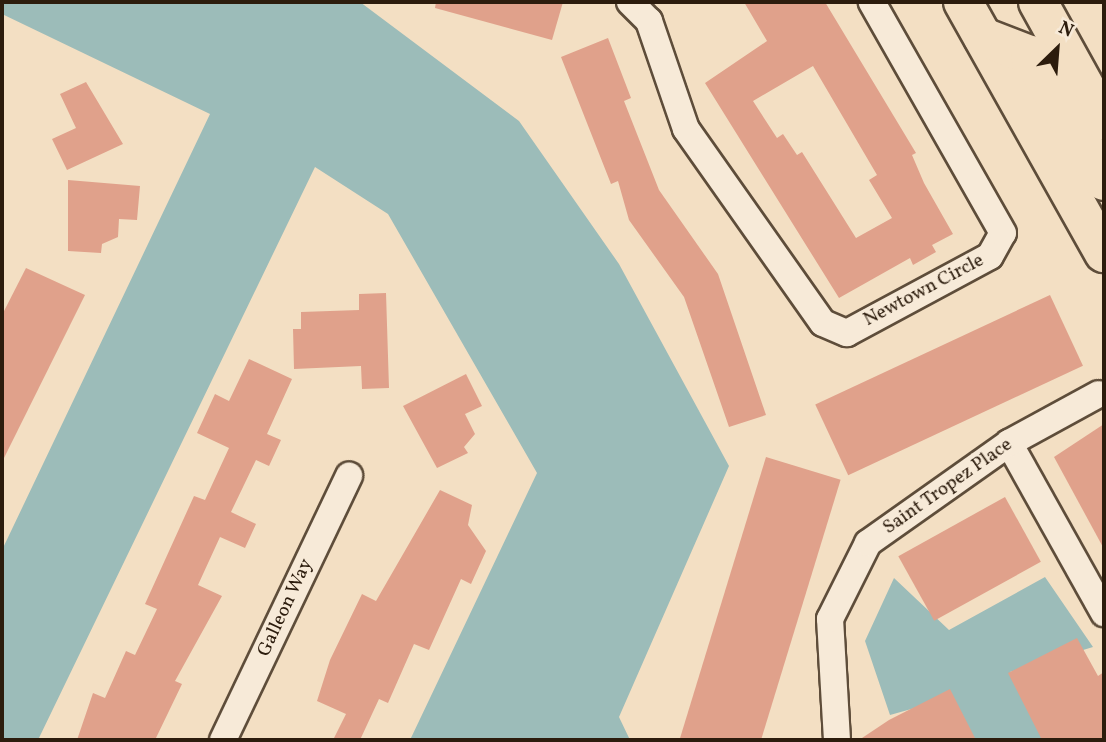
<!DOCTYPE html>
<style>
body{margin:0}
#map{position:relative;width:1106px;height:742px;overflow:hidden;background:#f3dfc3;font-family:Vollkorn,serif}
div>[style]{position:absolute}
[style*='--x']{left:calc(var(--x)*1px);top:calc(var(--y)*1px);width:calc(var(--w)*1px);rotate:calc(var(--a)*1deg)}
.water>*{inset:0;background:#9cbcb9}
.building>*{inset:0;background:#e0a18b;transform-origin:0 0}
.roads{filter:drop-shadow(2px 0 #5e4d3a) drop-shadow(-2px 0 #5e4d3a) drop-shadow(0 2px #5e4d3a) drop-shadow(0 -2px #5e4d3a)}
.street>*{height:26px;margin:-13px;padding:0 13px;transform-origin:13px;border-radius:13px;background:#f7ead8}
.primary>*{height:38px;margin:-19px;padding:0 19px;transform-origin:19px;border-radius:19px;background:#f3dfc3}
span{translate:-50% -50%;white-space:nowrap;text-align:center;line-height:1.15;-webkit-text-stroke:5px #f7ead8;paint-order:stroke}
.street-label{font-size:19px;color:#2c1c0d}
.frame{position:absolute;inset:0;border:4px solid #2c1c0d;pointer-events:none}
.north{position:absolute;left:1022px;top:14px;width:70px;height:70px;-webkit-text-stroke:5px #f7ead8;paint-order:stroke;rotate:25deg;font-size:19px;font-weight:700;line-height:28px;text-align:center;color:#2c1c0d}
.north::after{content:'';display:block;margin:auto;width:24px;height:32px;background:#2c1c0d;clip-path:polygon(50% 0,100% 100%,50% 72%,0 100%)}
</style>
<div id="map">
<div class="water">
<div style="clip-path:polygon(2px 2px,360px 2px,519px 121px,619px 264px,729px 466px,619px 717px,630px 740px,410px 740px,537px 473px,388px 214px,315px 167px,38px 740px,2px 740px,2px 550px,210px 114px,2px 14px)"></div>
<div style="clip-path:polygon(1045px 577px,1093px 647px,1010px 672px,1044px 740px,967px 740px,947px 699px,890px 715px,865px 641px,894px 578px,949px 630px)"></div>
</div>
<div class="building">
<div style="clip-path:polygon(436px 2px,563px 2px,552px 40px,435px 8px)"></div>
<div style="clip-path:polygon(evenodd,744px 2px,825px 2px,916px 153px,912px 155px,924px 183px,953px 234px,932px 245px,936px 252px,913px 265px,910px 258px,839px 298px,705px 83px,767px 41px,744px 2px,813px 66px,877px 175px,869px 180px,892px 218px,856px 238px,802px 152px,797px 155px,783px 134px,777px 138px,753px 101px,813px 66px)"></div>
<div style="clip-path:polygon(608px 38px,631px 98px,624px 101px,659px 190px,718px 274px,766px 415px,729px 427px,684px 297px,629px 220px,618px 181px,611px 184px,561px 57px)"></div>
<div style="clip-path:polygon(86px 82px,123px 144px,67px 170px,52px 139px,76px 128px,60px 94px)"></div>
<div style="clip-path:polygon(68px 180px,140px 186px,137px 220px,119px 219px,118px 237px,102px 244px,101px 253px,68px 251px)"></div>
<div style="clip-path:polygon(26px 268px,85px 295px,2px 462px,2px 315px)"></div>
<div style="clip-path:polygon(386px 293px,389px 388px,362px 389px,361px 366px,294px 369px,293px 329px,301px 329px,301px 312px,359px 310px,359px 294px)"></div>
<div style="left:1050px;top:295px;width:78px;height:259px;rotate:65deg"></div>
<div style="clip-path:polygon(249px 359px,292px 379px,267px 434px,281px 440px,269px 466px,256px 460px,231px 512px,256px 524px,245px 548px,220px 537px,198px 585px,222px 596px,175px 681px,182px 684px,155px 740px,77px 740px,93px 693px,105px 698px,126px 651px,135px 655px,157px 609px,145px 604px,194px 496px,205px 500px,229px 448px,197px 433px,215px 394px,229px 401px)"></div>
<div style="clip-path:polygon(466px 374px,482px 406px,465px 414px,475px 434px,464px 447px,468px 453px,437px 468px,403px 406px)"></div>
<div style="clip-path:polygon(1104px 424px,1104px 549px,1054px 457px)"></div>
<div style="left:766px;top:457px;width:78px;height:297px;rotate:17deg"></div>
<div style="clip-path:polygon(440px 490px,472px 505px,468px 525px,486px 551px,471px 584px,461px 579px,429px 650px,414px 644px,388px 703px,379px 699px,360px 740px,333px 740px,346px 714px,317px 701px,330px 660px,362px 594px,376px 601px)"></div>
<div style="left:1005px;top:497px;width:74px;height:122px;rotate:61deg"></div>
<div style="clip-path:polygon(1077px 638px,1098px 676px,1104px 672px,1104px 740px,1042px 740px,1008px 673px)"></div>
<div style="clip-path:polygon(950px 689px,976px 740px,859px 740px,889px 720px)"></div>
</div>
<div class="roads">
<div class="street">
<div style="--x:630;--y:2;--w:27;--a:45"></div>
<div style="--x:649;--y:21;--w:114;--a:71.1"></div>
<div style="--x:686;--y:129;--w:237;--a:54.8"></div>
<div style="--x:823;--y:323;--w:26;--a:23"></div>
<div style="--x:847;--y:333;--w:162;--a:-28.3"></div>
<div style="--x:990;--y:256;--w:26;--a:-61"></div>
<div style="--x:1003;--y:233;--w:266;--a:-119.6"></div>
<div style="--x:1009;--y:443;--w:195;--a:60.8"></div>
<div style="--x:223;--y:740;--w:293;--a:-64.5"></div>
<div style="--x:837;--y:740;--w:121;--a:-93.3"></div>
<div style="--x:830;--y:619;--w:85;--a:-63.4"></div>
<div style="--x:868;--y:543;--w:173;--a:-35.3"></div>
<div style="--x:1009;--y:443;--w:102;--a:-28.6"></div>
</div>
<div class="primary">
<div style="--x:963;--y:2;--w:288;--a:60.7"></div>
<div style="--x:1038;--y:2;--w:136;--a:61"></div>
<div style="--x:983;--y:37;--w:50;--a:21"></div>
<div style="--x:1030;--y:55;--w:146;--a:59.6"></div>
</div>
</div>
<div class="street-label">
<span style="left:924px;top:291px;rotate:-28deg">Newtown Circle</span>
<span style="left:948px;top:487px;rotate:-35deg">Saint Tropez Place</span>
<span style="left:286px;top:608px;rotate:-65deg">Galleon Way</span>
</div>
<div class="frame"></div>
<div class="north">N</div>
</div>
